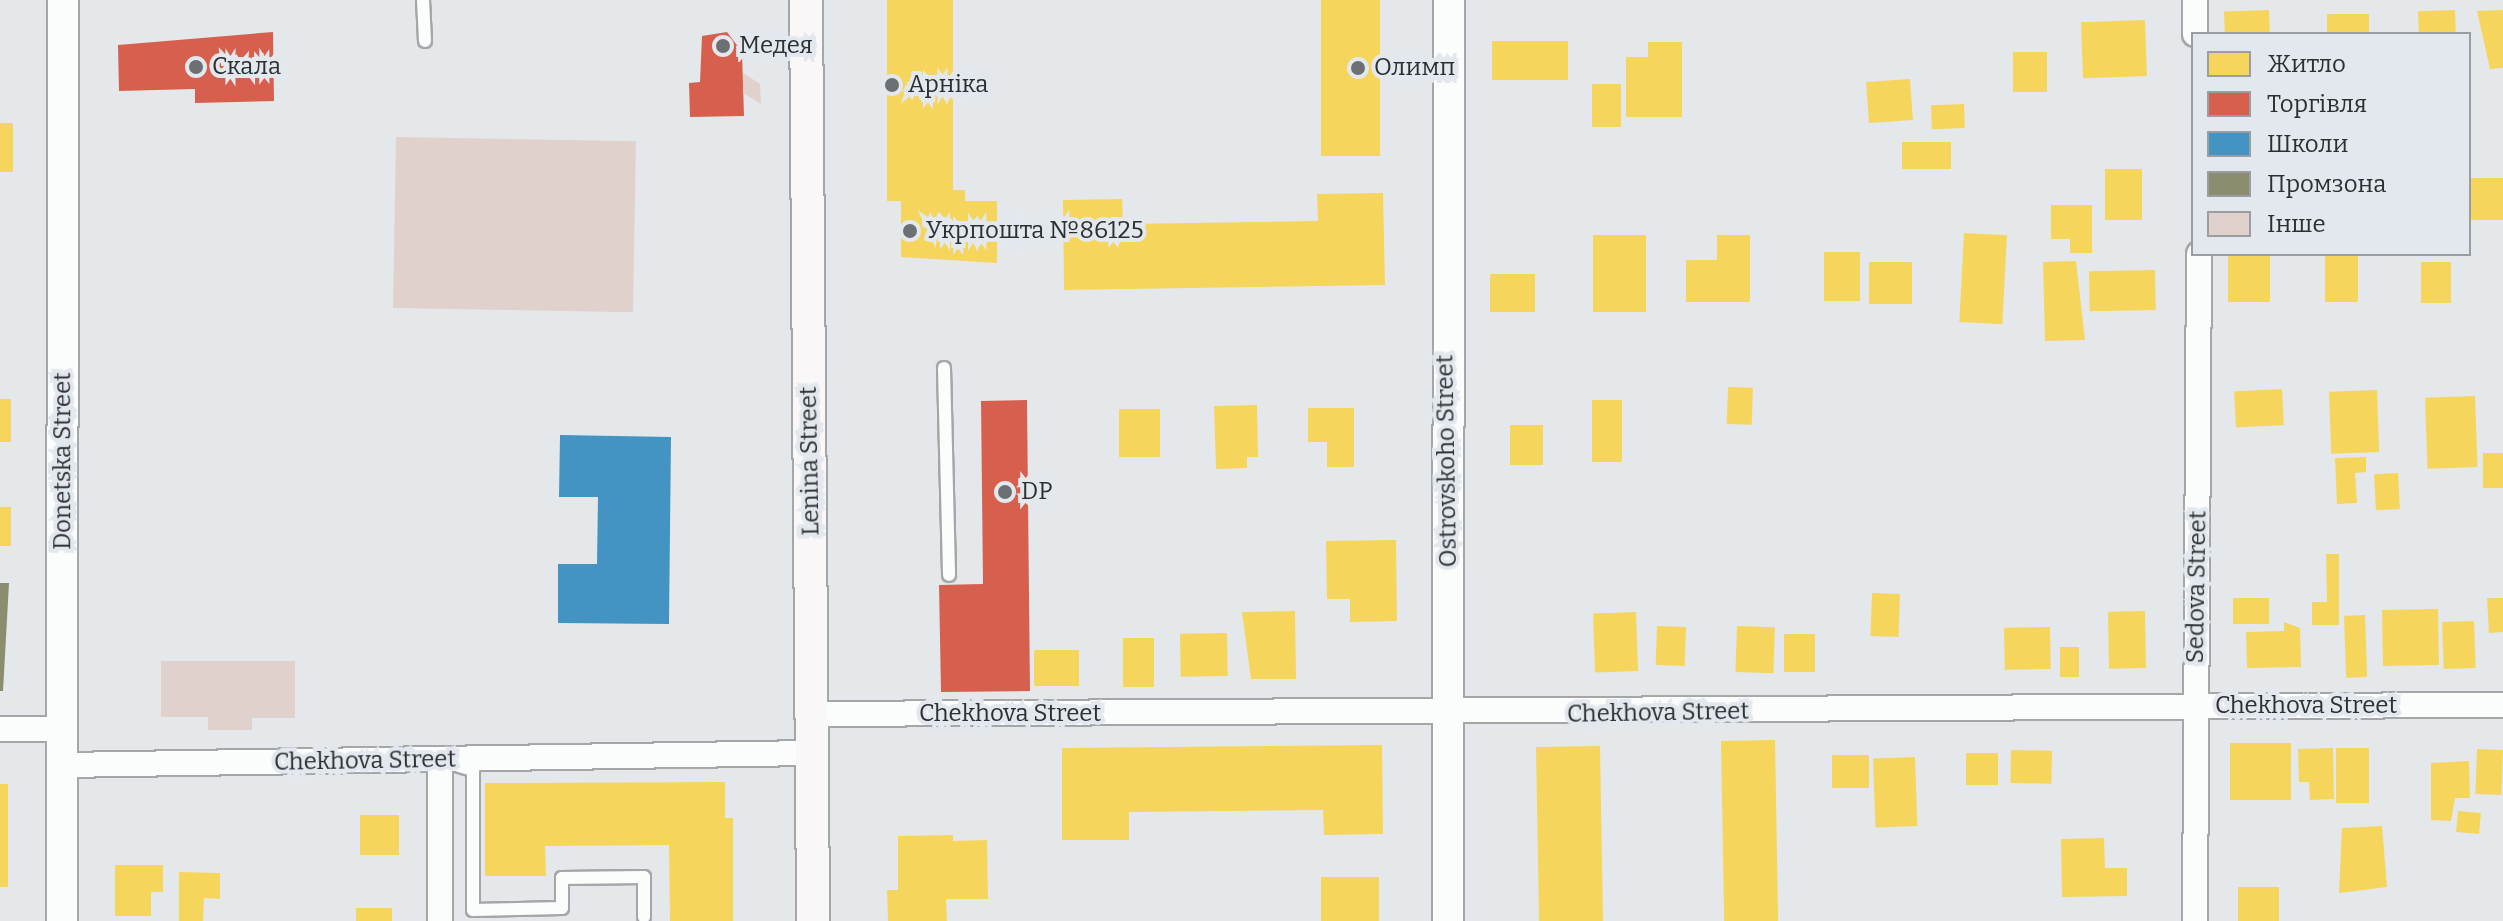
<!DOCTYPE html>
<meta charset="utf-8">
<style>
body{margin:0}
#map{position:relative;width:2503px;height:921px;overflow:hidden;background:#e5e8eb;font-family:Bitter,serif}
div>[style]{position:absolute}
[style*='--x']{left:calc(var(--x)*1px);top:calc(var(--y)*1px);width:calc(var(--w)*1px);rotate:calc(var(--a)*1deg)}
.homes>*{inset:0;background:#f6d55c;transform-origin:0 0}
.shops>*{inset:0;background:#d6604d}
.schools>*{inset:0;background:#4393c3}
.industry>*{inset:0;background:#8c8c6e}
.building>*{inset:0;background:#e0d1cd;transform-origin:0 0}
.roads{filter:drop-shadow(2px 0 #a4a6a8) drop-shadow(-2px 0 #a4a6a8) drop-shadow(0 2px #a4a6a8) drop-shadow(0 -2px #a4a6a8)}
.service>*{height:12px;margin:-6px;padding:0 6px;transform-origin:6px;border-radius:6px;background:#fbfcfc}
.minor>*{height:24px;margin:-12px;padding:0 12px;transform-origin:12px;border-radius:12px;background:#fbfcfc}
.tertiary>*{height:30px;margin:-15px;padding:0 15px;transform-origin:15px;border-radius:15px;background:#fbfcfc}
.secondary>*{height:32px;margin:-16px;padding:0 16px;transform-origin:16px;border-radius:16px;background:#f9f7f7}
.dots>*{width:22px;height:22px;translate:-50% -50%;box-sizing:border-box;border:4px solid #e2e8ee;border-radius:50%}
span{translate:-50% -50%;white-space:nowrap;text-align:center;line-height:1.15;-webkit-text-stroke:8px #e2e8ee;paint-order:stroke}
.poi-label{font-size:24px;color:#2d2f31}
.left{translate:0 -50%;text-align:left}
.street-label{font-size:24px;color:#2d2f31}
.legend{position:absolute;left:2191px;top:32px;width:280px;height:224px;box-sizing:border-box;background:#e2e8ee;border:2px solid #9a9ea2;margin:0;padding:10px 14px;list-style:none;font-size:24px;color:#2d2f31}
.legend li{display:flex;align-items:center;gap:16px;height:40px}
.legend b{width:40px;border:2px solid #9a9ea2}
</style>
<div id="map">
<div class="homes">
<div style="clip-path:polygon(887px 0,953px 0,953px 190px,965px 190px,965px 201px,997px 201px,997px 263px,901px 257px,901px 201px,887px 201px)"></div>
<div style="left:1321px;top:0;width:59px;height:156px"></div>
<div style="left:2269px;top:10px;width:24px;height:45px;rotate:88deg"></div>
<div style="left:2455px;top:10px;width:24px;height:37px;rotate:88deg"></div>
<div style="clip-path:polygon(2503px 10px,2503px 68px,2490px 69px,2477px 11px)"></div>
<div style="left:2369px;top:14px;width:20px;height:42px;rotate:90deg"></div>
<div style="left:2145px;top:20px;width:56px;height:64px;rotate:88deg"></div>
<div style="left:1492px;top:41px;width:76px;height:39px"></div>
<div style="clip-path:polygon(1648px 42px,1682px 42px,1682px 117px,1626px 117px,1626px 57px,1648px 57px)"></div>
<div style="left:2013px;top:52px;width:34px;height:40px"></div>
<div style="left:1910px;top:79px;width:41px;height:44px;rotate:86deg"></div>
<div style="left:1592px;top:84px;width:29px;height:43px"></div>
<div style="left:1964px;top:104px;width:24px;height:33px;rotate:88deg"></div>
<div style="left:0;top:123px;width:13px;height:49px"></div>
<div style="left:1951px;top:142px;width:27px;height:49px;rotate:90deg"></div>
<div style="left:2105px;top:169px;width:37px;height:51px"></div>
<div style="left:2503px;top:178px;width:42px;height:34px;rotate:90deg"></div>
<div style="clip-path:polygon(1383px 193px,1385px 285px,1064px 290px,1063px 200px,1122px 199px,1123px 224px,1318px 221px,1317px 194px)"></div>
<div style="clip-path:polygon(2051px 205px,2092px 205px,2092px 253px,2070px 253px,2070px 239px,2051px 239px)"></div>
<div style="left:1964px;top:233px;width:43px;height:89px;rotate:3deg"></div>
<div style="left:1593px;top:235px;width:53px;height:77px"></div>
<div style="clip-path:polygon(1717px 235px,1750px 235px,1750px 302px,1686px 302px,1686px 260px,1717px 260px)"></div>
<div style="left:1824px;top:252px;width:36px;height:49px"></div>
<div style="left:2228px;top:254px;width:42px;height:48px"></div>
<div style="left:2325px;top:254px;width:33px;height:48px"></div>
<div style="clip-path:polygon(2076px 261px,2085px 340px,2045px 341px,2043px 262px)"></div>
<div style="left:1869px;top:262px;width:43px;height:42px"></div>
<div style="left:2421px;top:262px;width:30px;height:41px"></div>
<div style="left:2155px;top:270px;width:40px;height:66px;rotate:89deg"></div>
<div style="left:1490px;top:274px;width:45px;height:38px"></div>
<div style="left:1728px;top:387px;width:25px;height:37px;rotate:2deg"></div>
<div style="left:2282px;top:389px;width:36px;height:48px;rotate:87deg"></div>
<div style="left:2377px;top:390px;width:62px;height:48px;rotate:88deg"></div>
<div style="left:2475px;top:396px;width:71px;height:50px;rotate:88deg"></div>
<div style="left:0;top:399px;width:11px;height:43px"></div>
<div style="left:1592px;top:400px;width:30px;height:62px"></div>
<div style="clip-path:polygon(1257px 405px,1258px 457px,1247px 457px,1247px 468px,1216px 469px,1214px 406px)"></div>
<div style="clip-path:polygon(1308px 408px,1354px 408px,1354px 467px,1327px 467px,1327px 442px,1308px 442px)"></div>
<div style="left:1119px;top:409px;width:41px;height:48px"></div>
<div style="left:1510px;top:425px;width:33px;height:40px"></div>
<div style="left:2503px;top:453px;width:35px;height:20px;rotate:90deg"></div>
<div style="clip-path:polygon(2366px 457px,2366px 472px,2355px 473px,2357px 503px,2337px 504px,2335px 458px)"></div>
<div style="left:2398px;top:473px;width:36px;height:24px;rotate:87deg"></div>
<div style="left:0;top:507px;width:11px;height:39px"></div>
<div style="clip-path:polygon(1396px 540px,1397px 621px,1350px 622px,1350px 599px,1327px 599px,1326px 541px)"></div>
<div style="clip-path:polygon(2326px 554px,2339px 554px,2339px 625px,2312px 625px,2312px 602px,2327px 602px)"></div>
<div style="left:1872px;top:593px;width:28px;height:43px;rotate:2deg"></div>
<div style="left:2233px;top:598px;width:36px;height:26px"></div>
<div style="clip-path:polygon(2487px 598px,2503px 598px,2503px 632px,2489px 633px)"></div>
<div style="left:2438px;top:609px;width:56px;height:56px;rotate:89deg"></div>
<div style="clip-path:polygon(1295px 611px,1296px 679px,1251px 679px,1242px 612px)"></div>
<div style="left:2145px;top:611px;width:57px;height:37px;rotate:89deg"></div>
<div style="left:1636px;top:612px;width:59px;height:43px;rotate:88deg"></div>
<div style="left:2365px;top:615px;width:62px;height:21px;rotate:88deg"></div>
<div style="left:2474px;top:621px;width:47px;height:32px;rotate:88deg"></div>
<div style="clip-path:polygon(2284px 622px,2300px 628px,2301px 667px,2247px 668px,2246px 632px,2284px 631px)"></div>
<div style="left:1657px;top:626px;width:29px;height:39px;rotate:2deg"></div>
<div style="left:1737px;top:626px;width:38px;height:46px;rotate:2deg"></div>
<div style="left:2050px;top:627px;width:42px;height:46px;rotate:89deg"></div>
<div style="left:1227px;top:633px;width:43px;height:47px;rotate:89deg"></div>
<div style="left:1784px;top:634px;width:31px;height:38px"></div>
<div style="left:1123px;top:638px;width:31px;height:49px"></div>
<div style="left:2060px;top:647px;width:19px;height:30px"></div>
<div style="left:1034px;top:650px;width:45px;height:36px"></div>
<div style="left:1775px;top:740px;width:181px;height:54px;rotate:89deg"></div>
<div style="left:2230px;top:743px;width:61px;height:57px"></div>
<div style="clip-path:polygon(1382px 745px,1383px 834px,1324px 835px,1323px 810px,1129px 812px,1129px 840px,1062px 840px,1062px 748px)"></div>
<div style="left:1600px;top:746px;width:175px;height:64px;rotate:89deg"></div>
<div style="clip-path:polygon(2333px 748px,2334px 799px,2310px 800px,2309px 782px,2299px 782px,2298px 749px)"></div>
<div style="left:2336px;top:748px;width:33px;height:55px"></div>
<div style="left:2477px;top:749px;width:26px;height:45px;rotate:2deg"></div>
<div style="left:2011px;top:750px;width:41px;height:33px;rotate:1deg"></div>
<div style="left:1966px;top:753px;width:32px;height:32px"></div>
<div style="left:1832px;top:755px;width:37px;height:33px"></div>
<div style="left:1915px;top:757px;width:69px;height:42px;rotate:88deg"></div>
<div style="clip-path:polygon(2469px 761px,2470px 798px,2455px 798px,2451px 821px,2431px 820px,2431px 763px)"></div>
<div style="clip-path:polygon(725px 782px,725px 818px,733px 818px,733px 921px,670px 921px,669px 845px,545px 846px,546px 876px,485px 876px,485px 783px)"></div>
<div style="left:0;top:784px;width:8px;height:103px"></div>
<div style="left:2458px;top:811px;width:23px;height:21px;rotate:5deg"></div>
<div style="left:360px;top:815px;width:39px;height:40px"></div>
<div style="clip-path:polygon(2382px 826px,2387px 887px,2339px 893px,2342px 828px)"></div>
<div style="clip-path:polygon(953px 835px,953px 841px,987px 840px,988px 899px,946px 899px,947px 921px,888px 921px,887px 890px,898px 890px,898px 836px)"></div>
<div style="clip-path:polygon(2104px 838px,2105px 868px,2127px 868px,2127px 896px,2062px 897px,2061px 839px)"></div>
<div style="clip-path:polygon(115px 865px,163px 865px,163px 892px,151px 892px,151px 916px,115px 916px)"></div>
<div style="clip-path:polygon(179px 872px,220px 873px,220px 899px,204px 898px,203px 921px,179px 921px)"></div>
<div style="left:1321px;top:877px;width:58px;height:44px"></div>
<div style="left:2238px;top:887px;width:41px;height:34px"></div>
<div style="left:356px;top:908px;width:36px;height:13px"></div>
</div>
<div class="shops">
<div style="clip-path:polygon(273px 32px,274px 101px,195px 103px,195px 89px,119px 91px,118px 45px)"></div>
<div style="clip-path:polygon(727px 32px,742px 52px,744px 116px,690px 117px,689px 83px,700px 82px,702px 36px)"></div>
<div style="clip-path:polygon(1027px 400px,1030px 691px,941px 692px,939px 585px,983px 584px,981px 401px)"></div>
</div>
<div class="schools">
<div style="clip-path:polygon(560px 435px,671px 437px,669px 624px,558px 623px,558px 564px,597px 564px,598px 497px,559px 497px)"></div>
</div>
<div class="industry">
<div style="clip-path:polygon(0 583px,9px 583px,3px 691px,0 691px)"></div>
</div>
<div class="building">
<div style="clip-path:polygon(743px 73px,760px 84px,761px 104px,743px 93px)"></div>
<div style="left:396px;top:137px;width:240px;height:171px;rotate:1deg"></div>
<div style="clip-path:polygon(161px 661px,295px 661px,295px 718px,252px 718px,252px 730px,208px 730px,208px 717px,161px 717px)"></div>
</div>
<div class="roads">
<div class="service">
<div style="--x:423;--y:0;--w:41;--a:87.2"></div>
<div style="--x:944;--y:368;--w:207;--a:88.6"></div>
<div style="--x:459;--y:766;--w:15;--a:16"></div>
<div style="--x:473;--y:770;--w:140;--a:90"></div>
<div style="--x:473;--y:910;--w:89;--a:-1.3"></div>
<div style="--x:562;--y:908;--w:30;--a:-90"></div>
<div style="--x:562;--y:878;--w:82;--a:-0.7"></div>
<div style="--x:644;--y:877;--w:40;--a:90"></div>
</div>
<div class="minor">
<div style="--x:2195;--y:0;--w:34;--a:90"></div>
<div style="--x:813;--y:714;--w:1690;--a:-0.31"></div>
<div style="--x:0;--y:729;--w:63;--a:0"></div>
<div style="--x:63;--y:765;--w:749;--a:-0.92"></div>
<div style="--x:440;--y:921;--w:161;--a:-90"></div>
<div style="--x:2195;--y:921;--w:667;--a:-89.66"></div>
</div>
<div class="tertiary">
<div style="--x:62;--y:921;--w:921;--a:-89.94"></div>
<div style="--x:1448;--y:921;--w:921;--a:-89.94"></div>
</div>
<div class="secondary">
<div style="--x:806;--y:0;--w:921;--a:89.56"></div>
</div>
</div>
<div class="dots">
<div style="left:723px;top:46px;background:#6d7072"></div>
<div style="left:196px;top:67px;background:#6d7072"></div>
<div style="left:1358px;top:68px;background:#6d7072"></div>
<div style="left:892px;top:85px;background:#6d7072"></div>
<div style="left:910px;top:231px;background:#6d7072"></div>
<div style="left:1005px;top:492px;background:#6d7072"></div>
</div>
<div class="poi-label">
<span class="left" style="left:739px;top:46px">Медея</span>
<span class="left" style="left:212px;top:67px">Скала</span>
<span class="left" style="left:1374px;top:68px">Олимп</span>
<span class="left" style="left:908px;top:85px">Арніка</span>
<span class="left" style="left:926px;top:231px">Укрпошта №86125</span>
<span class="left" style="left:1021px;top:492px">DP</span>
</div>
<div class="street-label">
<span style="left:63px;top:461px;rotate:-90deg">Donetska Street</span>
<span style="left:810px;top:461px;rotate:-91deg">Lenina Street</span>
<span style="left:1447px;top:461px;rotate:-91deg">Ostrovskoho Street</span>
<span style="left:2197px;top:587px;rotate:-89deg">Sedova Street</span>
<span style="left:2306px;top:706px">Chekhova Street</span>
<span style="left:1658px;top:713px;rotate:-1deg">Chekhova Street</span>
<span style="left:1010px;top:714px">Chekhova Street</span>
<span style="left:365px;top:761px;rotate:-1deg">Chekhova Street</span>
</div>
<ul class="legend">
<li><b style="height:22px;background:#f6d55c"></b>Житло</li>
<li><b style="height:22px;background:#d6604d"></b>Торгівля</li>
<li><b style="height:22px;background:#4393c3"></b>Школи</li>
<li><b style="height:22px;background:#8c8c6e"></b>Промзона</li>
<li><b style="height:22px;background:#e0d1cd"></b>Інше</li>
</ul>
</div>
